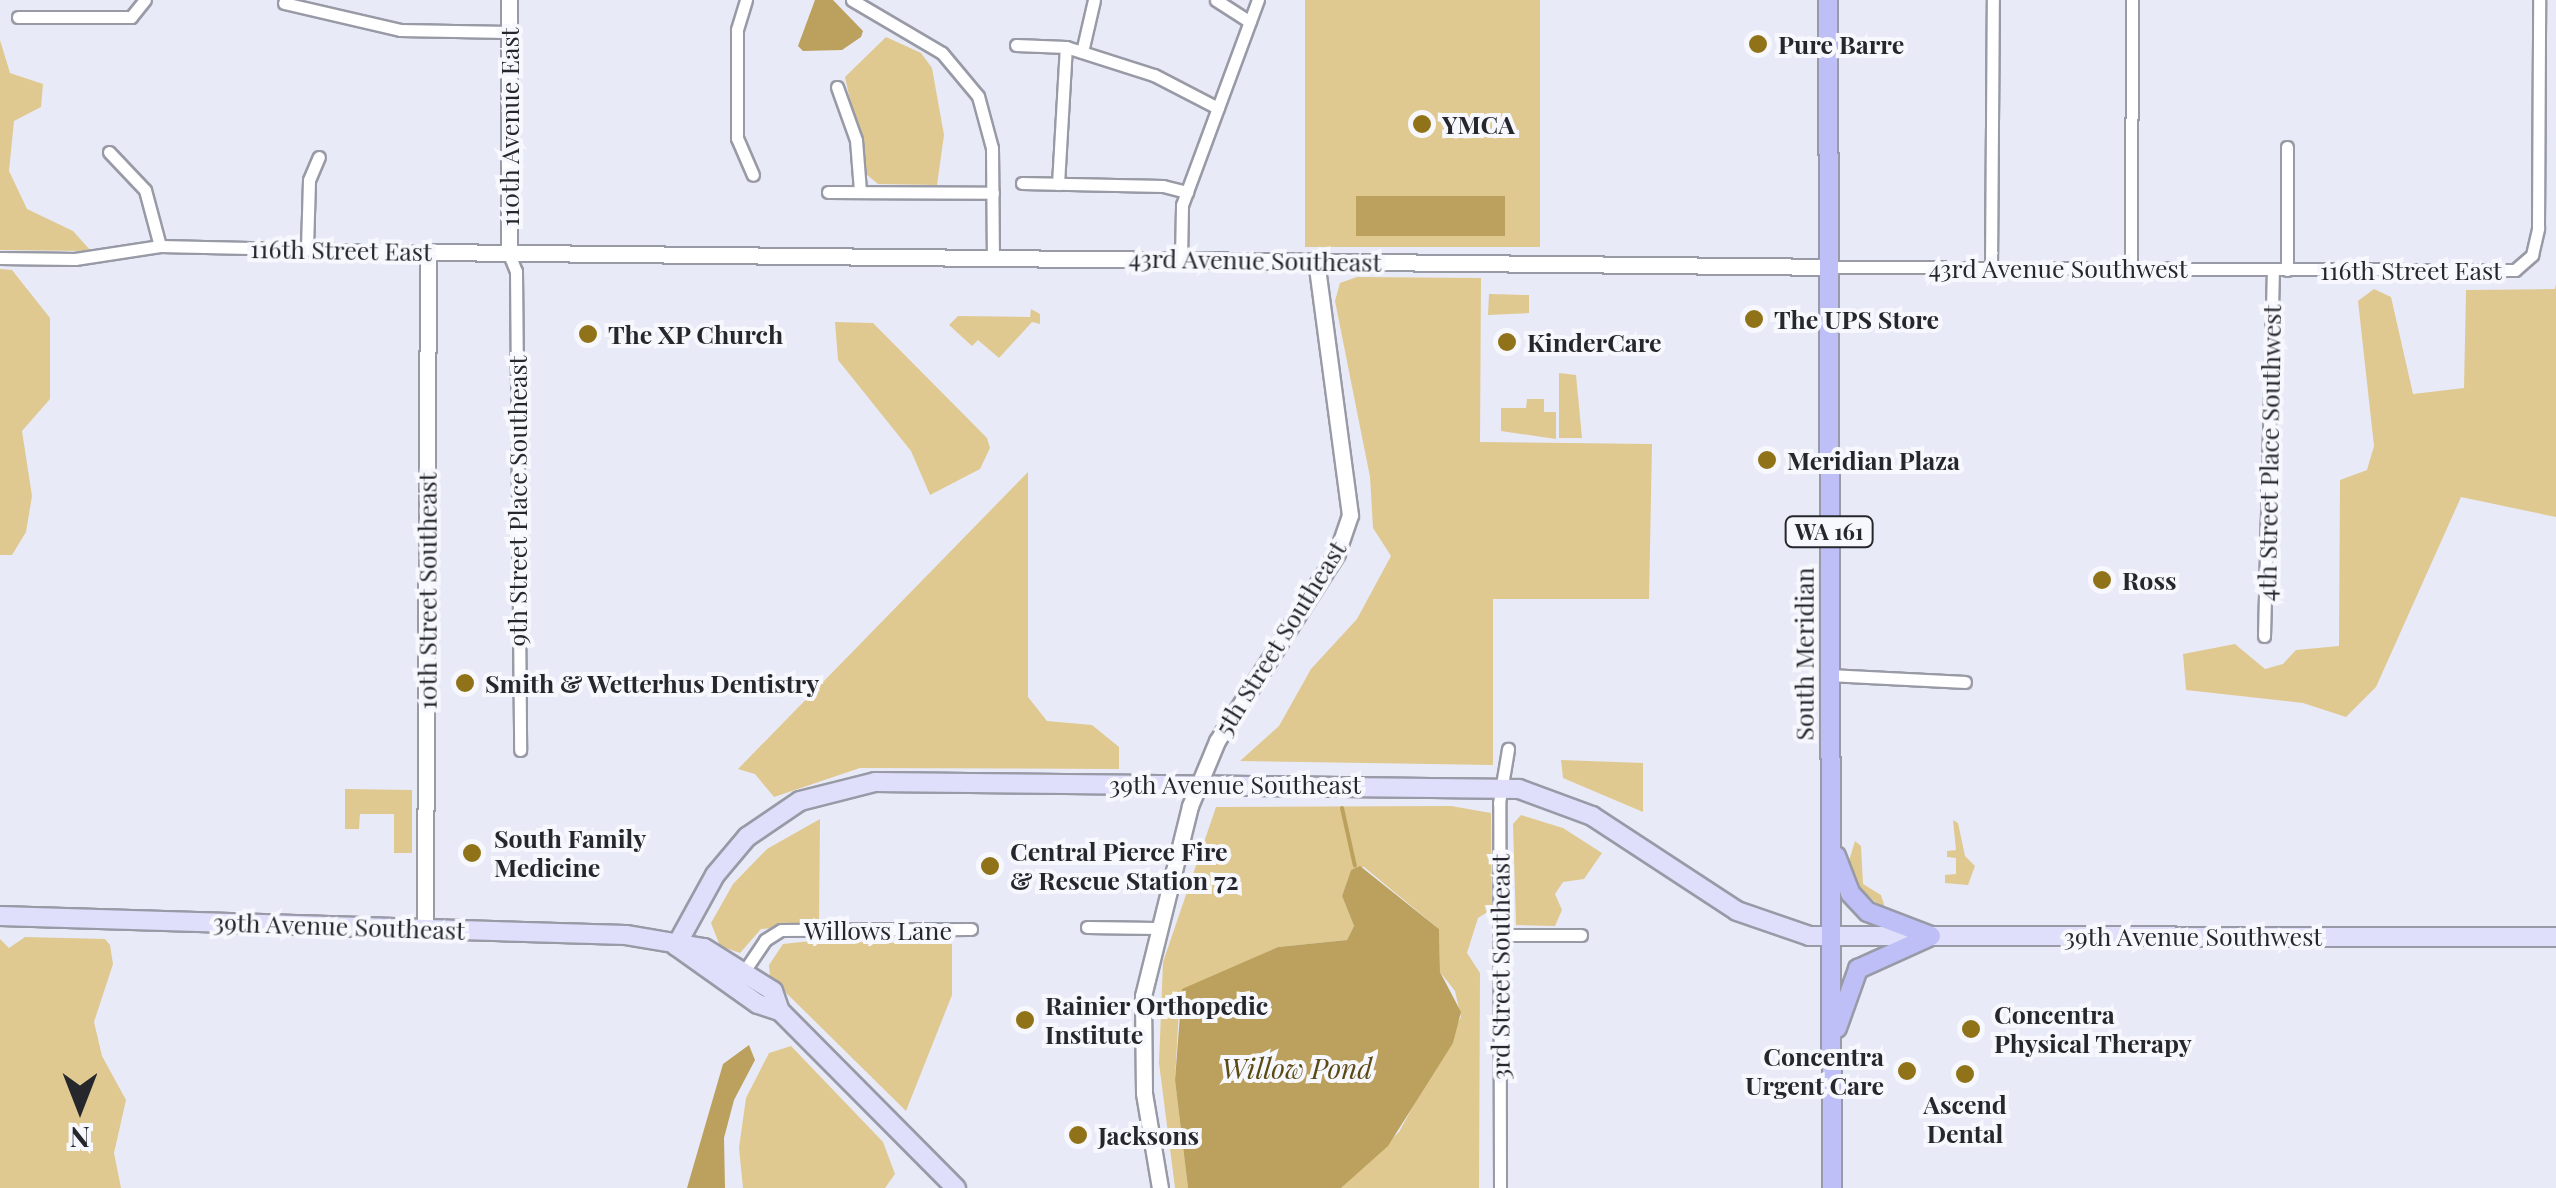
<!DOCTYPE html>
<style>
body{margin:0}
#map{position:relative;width:2556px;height:1188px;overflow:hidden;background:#e9eaf8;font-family:"Playfair Display",serif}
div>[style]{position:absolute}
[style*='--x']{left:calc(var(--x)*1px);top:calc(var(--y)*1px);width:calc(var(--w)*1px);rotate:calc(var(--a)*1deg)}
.green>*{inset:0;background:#dfc990;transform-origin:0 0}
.water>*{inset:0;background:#bba15d;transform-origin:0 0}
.stream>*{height:4px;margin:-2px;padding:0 2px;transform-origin:2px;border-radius:2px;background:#bba15d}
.roads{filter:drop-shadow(2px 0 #989aa6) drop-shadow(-2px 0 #989aa6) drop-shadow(0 2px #989aa6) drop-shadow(0 -2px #989aa6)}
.minor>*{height:11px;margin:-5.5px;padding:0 5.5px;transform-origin:5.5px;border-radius:5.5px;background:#fff}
.tertiary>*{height:15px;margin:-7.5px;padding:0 7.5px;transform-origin:7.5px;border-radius:7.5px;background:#fff}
.secondary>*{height:18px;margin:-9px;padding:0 9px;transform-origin:9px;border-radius:9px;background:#dfdffb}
.primary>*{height:18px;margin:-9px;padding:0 9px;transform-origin:9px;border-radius:9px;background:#bebff7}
.dots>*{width:28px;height:28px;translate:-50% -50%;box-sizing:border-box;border:5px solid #f7f8fe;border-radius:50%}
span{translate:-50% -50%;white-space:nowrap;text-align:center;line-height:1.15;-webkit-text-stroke:8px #f7f8fe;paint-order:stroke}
.shield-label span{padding:2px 8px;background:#f7f8fe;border:2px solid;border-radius:8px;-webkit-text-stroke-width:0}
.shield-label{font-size:22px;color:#26272c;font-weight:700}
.poi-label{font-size:25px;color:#26272c;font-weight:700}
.left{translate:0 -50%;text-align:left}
.right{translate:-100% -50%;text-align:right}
.street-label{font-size:25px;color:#26272c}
.water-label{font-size:28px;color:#5c4a14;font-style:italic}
.north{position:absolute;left:30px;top:1058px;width:100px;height:100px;-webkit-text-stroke:8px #f7f8fe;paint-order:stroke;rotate:180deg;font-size:28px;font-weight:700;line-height:40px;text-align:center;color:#26272c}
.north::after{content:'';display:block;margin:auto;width:35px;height:45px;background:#26272c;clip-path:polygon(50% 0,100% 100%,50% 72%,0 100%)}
</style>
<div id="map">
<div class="green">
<div style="left:1305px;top:0;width:235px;height:247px"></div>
<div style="clip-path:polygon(886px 37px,921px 53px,932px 68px,944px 135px,937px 185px,878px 184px,866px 174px,845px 77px)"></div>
<div style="clip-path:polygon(0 40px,10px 73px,43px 84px,41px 107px,14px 121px,9px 171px,27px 209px,73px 231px,91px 251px,0 250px)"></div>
<div style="clip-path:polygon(0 269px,12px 270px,50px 318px,50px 399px,22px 431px,32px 496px,26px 532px,12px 555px,0 555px)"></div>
<div style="clip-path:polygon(1357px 277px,1481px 278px,1480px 442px,1652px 444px,1649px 599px,1493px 599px,1493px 765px,1240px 761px,1279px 726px,1311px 669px,1357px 619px,1391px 556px,1373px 528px,1370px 477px,1335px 301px,1340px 283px)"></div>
<div style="clip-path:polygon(2556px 283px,2556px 517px,2461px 497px,2376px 687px,2346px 717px,2303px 703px,2186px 690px,2183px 654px,2235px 644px,2265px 669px,2283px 664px,2296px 650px,2339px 646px,2340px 480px,2367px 470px,2374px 446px,2358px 301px,2374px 289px,2391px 297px,2413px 394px,2464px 388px,2466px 290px,2555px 289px)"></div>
<div style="clip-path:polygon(1489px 294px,1529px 295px,1529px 313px,1488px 315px)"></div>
<div style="clip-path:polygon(1031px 309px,1040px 314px,1040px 324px,1032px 322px,999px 358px,978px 340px,972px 346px,949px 325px,958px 316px,1030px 317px)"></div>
<div style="clip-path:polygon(835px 322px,873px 323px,987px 438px,990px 448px,980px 469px,930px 495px,911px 451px,838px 360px)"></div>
<div style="clip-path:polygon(1559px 373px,1576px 375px,1582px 438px,1559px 438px)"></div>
<div style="clip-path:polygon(1527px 399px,1544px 399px,1544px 412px,1556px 412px,1556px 439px,1501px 431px,1501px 408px,1526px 408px)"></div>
<div style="clip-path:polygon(1028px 472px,1028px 697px,1047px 721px,1092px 725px,1119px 747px,1119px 769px,860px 768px,774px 797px,755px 774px,738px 769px)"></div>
<div style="clip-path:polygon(1561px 760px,1643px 763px,1643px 812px,1563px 778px)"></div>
<div style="clip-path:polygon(345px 789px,412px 790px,412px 853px,394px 853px,394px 814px,360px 814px,359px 829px,345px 829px)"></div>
<div style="clip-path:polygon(1216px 807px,1451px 806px,1491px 813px,1492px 909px,1478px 918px,1467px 953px,1480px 973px,1479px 1188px,1341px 1188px,1399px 1132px,1461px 1017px,1455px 991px,1440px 972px,1439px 929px,1364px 867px,1351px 870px,1342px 896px,1354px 926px,1347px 940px,1278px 947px,1180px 993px,1175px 1079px,1188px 1188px,1175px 1188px,1159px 1063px,1163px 962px)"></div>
<div style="clip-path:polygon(1521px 815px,1563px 828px,1602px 853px,1584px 879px,1563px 882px,1555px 894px,1562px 910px,1555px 926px,1516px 925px,1513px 824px)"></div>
<div style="clip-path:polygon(820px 819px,819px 924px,761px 929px,740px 953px,720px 946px,711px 923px,733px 884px,767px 849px)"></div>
<div style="clip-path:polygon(1953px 820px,1958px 823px,1965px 856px,1975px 866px,1968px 885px,1945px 883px,1945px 875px,1956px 874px,1956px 858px,1947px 857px,1947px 851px,1956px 850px)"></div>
<div style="clip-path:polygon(1855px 841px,1861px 846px,1863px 884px,1881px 895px,1886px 911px,1858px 887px,1849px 861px)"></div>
<div style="clip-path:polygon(25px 937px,105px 939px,110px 945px,113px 964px,94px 1022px,102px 1056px,126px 1100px,114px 1153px,121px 1188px,0 1188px,0 939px,9px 948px)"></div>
<div style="clip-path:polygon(811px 941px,952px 944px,952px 995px,906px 1111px,770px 977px,769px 965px,783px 944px)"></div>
<div style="clip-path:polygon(791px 1046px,883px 1142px,895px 1174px,885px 1188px,743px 1188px,739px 1148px,746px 1098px,769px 1053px)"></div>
</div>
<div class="water">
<div style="clip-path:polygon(815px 0,833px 0,863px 31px,861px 37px,842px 50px,803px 51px,798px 46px)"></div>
<div style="left:1356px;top:196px;width:149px;height:40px"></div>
<div style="clip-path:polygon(1360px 866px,1439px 929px,1440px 972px,1461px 1012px,1453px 1043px,1388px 1146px,1341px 1188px,1188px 1188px,1175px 1080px,1182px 989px,1278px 947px,1347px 940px,1354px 926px,1342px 896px,1351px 870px)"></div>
<div style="clip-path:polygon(749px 1045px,755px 1060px,734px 1100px,724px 1138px,725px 1188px,687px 1188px,723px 1064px)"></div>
</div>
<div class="stream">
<div style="--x:1342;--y:808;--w:59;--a:77.4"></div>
</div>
<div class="roads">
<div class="minor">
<div style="--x:746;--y:0;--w:31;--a:107"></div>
<div style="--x:737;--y:30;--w:108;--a:90"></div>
<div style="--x:737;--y:138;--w:40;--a:66.6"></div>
<div style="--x:852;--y:0;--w:104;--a:30.5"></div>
<div style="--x:942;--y:53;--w:56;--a:50.1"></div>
<div style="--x:978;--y:96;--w:54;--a:74.9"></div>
<div style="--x:992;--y:148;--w:109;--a:89.5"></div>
<div style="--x:1216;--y:0;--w:40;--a:32.9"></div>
<div style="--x:284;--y:3;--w:119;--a:13.1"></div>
<div style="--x:400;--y:30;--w:109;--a:1.1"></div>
<div style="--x:18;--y:17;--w:113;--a:0"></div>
<div style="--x:131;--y:17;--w:22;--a:-51"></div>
<div style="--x:1016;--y:45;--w:50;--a:2.3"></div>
<div style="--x:1066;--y:47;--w:92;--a:17.7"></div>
<div style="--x:1154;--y:75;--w:72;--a:27.3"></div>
<div style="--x:1082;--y:52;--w:53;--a:-77"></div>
<div style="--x:837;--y:87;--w:56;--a:70.3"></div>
<div style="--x:856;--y:140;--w:51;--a:85.5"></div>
<div style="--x:2287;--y:147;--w:123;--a:90"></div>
<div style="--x:109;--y:152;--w:52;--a:46.5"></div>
<div style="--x:145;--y:190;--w:58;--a:75"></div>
<div style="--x:1022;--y:183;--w:141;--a:1.2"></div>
<div style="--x:1163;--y:186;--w:25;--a:14"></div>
<div style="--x:1058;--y:184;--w:137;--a:-86.7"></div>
<div style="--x:828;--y:192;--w:165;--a:0.3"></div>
<div style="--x:307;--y:248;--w:68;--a:-88.3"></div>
<div style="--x:309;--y:180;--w:25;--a:-67"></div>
<div style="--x:509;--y:254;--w:18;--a:68"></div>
<div style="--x:516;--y:271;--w:479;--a:89.5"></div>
<div style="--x:0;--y:258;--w:75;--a:0.8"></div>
<div style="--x:75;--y:259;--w:86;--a:-8.7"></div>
<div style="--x:160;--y:246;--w:268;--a:1.3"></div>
<div style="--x:1181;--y:259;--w:54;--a:-88.9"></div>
<div style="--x:1182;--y:205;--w:219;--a:-69.7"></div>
<div style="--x:1828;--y:267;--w:687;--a:0.25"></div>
<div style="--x:2515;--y:270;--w:23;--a:-41"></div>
<div style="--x:2532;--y:255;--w:28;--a:-77"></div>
<div style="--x:2538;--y:228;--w:228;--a:-89.7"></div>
<div style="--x:1991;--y:268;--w:268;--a:-89.6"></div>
<div style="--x:2131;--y:269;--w:269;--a:-89.8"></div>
<div style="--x:2264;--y:636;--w:366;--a:-88.6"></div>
<div style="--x:1829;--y:675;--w:136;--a:2.9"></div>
<div style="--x:1087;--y:927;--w:69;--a:0.8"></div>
<div style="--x:1500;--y:935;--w:81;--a:0"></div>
<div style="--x:745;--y:970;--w:36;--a:-56"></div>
<div style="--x:765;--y:940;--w:19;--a:-32"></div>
<div style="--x:781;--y:930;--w:190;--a:-0.3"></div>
<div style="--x:1500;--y:1188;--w:385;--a:-90.1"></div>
<div style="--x:1499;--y:803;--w:55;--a:-80.5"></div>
</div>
<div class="tertiary">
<div style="--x:509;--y:0;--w:254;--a:90"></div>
<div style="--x:425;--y:929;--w:677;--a:-89.75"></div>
<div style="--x:428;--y:252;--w:1400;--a:0.61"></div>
<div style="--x:1160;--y:1188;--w:96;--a:-99.6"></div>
<div style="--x:1144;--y:1093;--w:97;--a:-90.6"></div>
<div style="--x:1143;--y:996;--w:196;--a:-76.1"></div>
<div style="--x:1190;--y:806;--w:70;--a:-67.4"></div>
<div style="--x:1217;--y:741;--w:223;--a:-57.4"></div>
<div style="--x:1337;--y:553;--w:40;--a:-71.1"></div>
<div style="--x:1350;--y:515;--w:257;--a:-97.6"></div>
</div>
<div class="secondary">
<div style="--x:0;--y:916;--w:626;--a:1.74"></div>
<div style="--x:626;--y:935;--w:79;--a:9.5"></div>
<div style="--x:704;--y:948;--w:81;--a:31.9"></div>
<div style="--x:773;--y:991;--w:21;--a:71"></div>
<div style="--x:676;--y:946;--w:81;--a:-61.2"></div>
<div style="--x:715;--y:875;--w:50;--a:-49.9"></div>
<div style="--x:747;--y:837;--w:64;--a:-34.2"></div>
<div style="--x:800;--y:801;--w:77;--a:-14.2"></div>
<div style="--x:875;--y:782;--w:644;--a:0.62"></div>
<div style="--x:1519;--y:789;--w:78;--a:20.3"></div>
<div style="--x:1592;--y:816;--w:173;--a:33.2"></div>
<div style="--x:1737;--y:911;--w:76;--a:19.1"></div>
<div style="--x:1809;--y:936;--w:747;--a:0.08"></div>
<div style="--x:676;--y:946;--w:100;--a:35.3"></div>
<div style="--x:758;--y:1004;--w:23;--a:18"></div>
<div style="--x:780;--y:1011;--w:250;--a:45.2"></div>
</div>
<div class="primary">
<div style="--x:1828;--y:0;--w:1188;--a:89.81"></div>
<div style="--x:1836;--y:856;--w:40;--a:69"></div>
<div style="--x:1850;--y:893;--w:26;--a:47"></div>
<div style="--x:1868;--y:912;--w:67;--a:20.9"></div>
<div style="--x:1837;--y:1028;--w:63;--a:-70.4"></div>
<div style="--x:1858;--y:969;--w:80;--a:-24.3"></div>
</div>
</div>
<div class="dots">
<div style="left:1758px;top:44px;background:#907318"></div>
<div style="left:1422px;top:124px;background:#907318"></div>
<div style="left:1754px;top:319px;background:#907318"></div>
<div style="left:588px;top:334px;background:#907318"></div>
<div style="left:1507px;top:342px;background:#907318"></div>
<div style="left:1767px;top:460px;background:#907318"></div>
<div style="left:2102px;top:580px;background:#907318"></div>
<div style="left:465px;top:683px;background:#907318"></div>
<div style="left:472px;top:853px;background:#907318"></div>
<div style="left:990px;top:866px;background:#907318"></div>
<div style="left:1025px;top:1020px;background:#907318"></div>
<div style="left:1971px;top:1029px;background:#907318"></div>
<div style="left:1907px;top:1071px;background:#907318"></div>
<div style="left:1965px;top:1074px;background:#907318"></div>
<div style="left:1078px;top:1135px;background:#907318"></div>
</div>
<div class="shield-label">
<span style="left:1829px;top:532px">WA 161</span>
</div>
<div class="poi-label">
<span class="left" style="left:1778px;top:44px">Pure Barre</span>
<span class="left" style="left:1442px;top:124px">YMCA</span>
<span class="left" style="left:1774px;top:319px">The UPS Store</span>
<span class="left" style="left:608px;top:334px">The XP Church</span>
<span class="left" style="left:1527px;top:342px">KinderCare</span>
<span class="left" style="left:1787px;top:460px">Meridian Plaza</span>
<span class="left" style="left:2122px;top:580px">Ross</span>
<span class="left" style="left:485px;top:683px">Smith &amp; Wetterhus Dentistry</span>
<span class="left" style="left:494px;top:853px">South Family<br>Medicine</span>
<span class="left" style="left:1010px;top:866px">Central Pierce Fire<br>&amp; Rescue Station 72</span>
<span class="left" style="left:1045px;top:1020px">Rainier Orthopedic<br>Institute</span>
<span class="left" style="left:1994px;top:1029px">Concentra<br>Physical Therapy</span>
<span class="right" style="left:1884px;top:1071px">Concentra<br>Urgent Care</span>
<span style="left:1965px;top:1119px">Ascend<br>Dental</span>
<span class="left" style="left:1098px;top:1135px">Jacksons</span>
</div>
<div class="street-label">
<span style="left:509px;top:127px;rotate:-90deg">110th Avenue East</span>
<span style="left:341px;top:250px;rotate:1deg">116th Street East</span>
<span style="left:1255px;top:260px;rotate:1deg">43rd Avenue Southeast</span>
<span style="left:2058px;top:268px">43rd Avenue Southwest</span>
<span style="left:2411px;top:270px">116th Street East</span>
<span style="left:2269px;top:453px;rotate:-89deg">4th Street Place Southwest</span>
<span style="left:517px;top:501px;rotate:-90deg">9th Street Place Southeast</span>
<span style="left:427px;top:591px;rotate:-90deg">10th Street Southeast</span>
<span style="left:1280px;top:638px;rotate:-58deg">5th Street Southeast</span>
<span style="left:1804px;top:654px;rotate:-90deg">South Meridian</span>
<span style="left:1235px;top:784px">39th Avenue Southeast</span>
<span style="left:339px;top:926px;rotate:2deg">39th Avenue Southeast</span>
<span style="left:878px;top:930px">Willows Lane</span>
<span style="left:2193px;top:936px">39th Avenue Southwest</span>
<span style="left:1500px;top:967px;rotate:-90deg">3rd Street Southeast</span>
</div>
<div class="water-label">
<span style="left:1297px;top:1068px">Willow Pond</span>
</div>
<div class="north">N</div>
</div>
